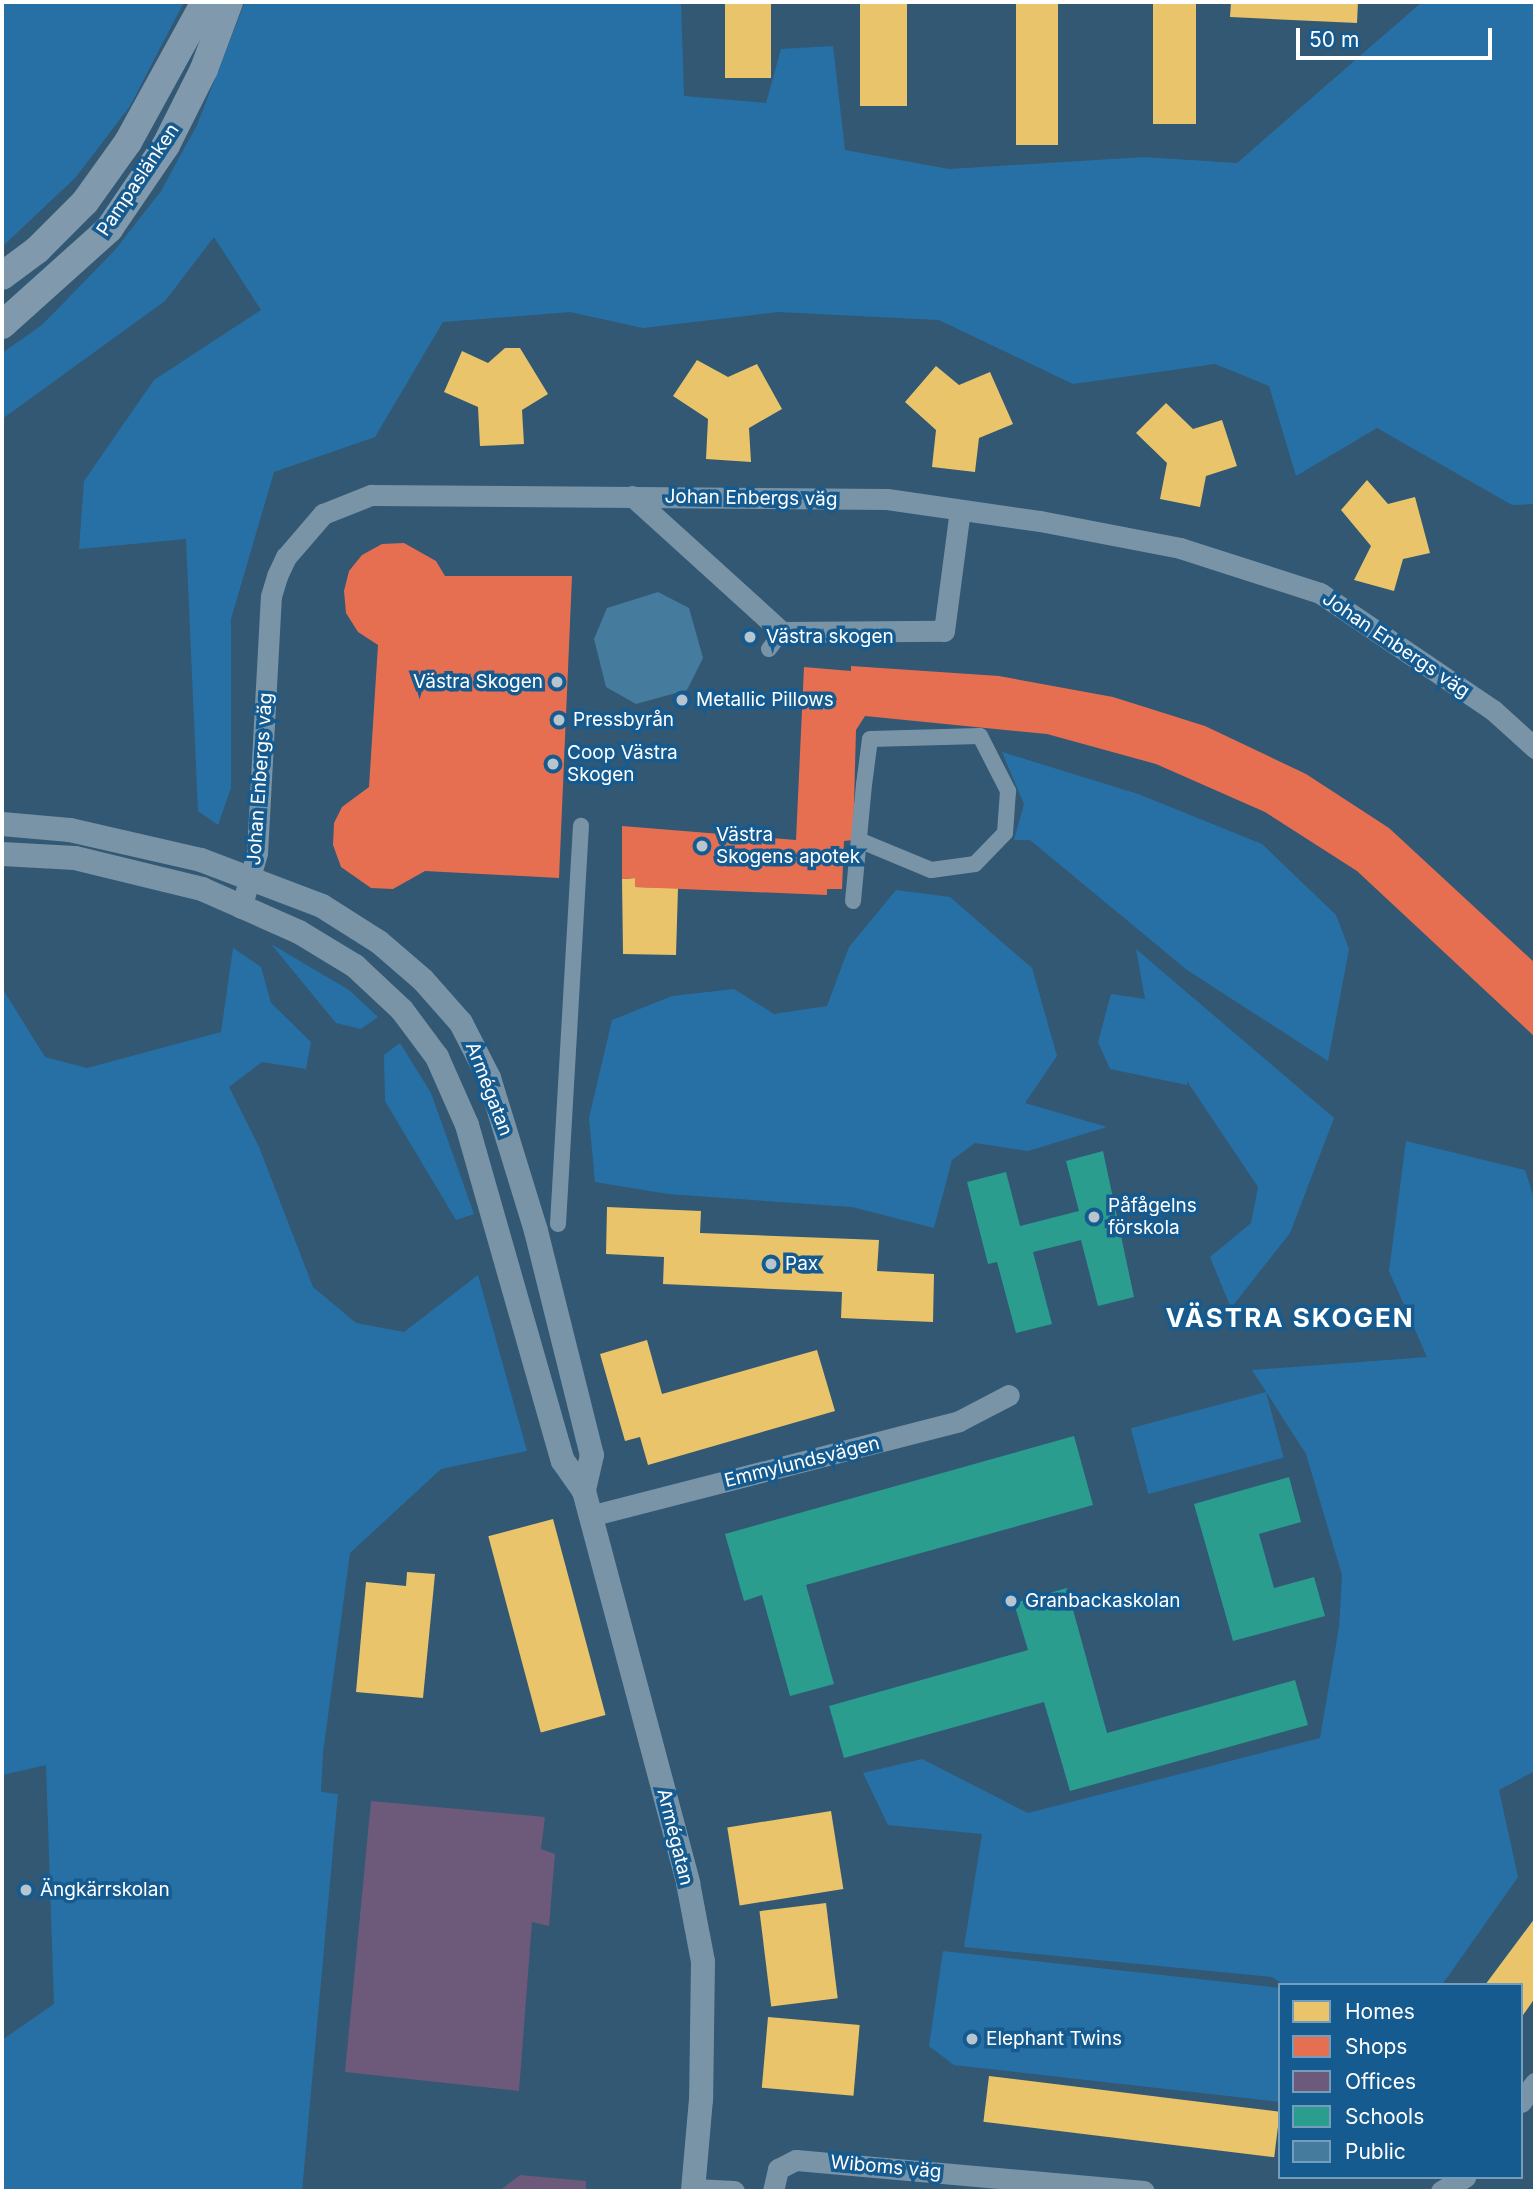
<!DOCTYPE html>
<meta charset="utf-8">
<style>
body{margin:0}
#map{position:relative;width:1537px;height:2193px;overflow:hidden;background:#325874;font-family:Inter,sans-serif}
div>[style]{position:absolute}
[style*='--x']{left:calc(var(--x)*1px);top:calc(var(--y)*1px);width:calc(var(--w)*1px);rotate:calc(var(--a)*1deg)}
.green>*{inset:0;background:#2770a5;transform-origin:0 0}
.homes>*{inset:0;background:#e9c46a;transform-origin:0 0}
.shops>*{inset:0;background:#e76f51}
.offices>*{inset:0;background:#6d597a}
.schools>*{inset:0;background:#2a9d8f}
.public>*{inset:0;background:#457b9d}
.pedestrian>*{height:16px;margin:-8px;padding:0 8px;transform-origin:8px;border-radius:8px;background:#7994a7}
.minor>*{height:21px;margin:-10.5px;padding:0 10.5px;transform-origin:10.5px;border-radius:10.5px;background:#7994a7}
.tertiary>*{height:24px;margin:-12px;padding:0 12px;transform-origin:12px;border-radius:12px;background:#7994a7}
.secondary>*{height:28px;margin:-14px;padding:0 14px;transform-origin:14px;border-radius:14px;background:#8199ac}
.dots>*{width:19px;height:19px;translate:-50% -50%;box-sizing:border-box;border:4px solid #165b90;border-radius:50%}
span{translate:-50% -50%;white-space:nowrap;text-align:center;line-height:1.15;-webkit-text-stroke:7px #165b90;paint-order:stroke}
.street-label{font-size:19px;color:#fff}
.poi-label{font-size:19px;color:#fff}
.left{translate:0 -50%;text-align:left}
.right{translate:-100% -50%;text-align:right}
.district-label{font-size:26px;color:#fff;font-weight:700;letter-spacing:2px}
.frame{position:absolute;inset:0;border:4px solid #fff;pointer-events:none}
.legend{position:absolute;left:1278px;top:1983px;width:245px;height:196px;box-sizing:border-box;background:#165b90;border:2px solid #739dbc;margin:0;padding:9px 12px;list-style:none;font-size:21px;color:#fff}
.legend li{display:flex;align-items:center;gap:14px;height:35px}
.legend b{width:35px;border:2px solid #739dbc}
.scale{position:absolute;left:1296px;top:28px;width:196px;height:32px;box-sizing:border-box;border:4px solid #fff;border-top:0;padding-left:9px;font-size:21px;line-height:24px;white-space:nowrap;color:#fff;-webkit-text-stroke:5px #165b90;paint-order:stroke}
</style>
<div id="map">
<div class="green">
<div style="clip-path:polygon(2px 2px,184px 2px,130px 106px,76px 177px,2px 247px)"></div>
<div style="clip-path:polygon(245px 2px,681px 2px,684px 96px,766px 103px,781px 49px,833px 46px,845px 150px,949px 169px,1144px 157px,1237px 163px,1422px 2px,1535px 2px,1535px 504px,1512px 505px,1377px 428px,1296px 476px,1269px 386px,1215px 364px,1073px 384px,939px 320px,778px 312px,643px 328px,570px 312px,443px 322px,375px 437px,274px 472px,231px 619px,231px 788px,218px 825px,198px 811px,186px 539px,79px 549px,84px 481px,154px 380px,261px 310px,214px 237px,165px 301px,2px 419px,2px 353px,42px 325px,115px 250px,161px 191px,197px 125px)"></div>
<div style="clip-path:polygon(1002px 752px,1138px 794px,1262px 844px,1336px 915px,1349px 949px,1328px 1061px,1187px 970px,1030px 840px,1014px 840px,1024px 804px)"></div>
<div style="clip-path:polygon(896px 890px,950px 897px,1032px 968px,1057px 1056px,1025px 1103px,1107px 1127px,1028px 1151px,975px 1143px,952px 1160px,934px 1228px,852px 1207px,668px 1194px,595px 1182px,589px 1118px,612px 1020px,672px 996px,734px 989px,774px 1014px,827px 1006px,849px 947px)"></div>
<div style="clip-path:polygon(271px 944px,349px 990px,378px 1017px,361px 1029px,336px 1023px)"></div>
<div style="clip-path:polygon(233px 948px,261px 967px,271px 1003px,311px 1042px,306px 1069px,262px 1062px,229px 1087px,259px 1147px,313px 1287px,356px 1323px,404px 1332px,478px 1275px,527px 1451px,441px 1469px,350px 1553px,323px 1753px,321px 1792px,338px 1794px,302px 2191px,2px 2191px,2px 2040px,54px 2004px,46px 1765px,2px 1775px,2px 988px,45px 1057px,87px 1068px,221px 1032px)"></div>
<div style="clip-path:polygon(1136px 949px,1334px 1118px,1290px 1233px,1231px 1308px,1210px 1257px,1251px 1223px,1258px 1187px,1187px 1081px,1187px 1085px,1110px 1069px,1098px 1042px,1111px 994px,1145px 999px)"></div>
<div style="clip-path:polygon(400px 1043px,431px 1093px,474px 1214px,456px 1220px,385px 1101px,384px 1055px)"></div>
<div style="clip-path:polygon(1406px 1141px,1525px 1170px,1535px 1201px,1535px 1771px,1499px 1790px,1518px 1877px,1442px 1985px,1284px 1985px,1272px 1977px,964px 1947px,982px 1834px,888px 1825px,863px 1773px,922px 1759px,1028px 1813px,1320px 1738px,1339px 1627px,1342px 1575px,1306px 1454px,1252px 1370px,1427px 1357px,1389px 1271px)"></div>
<div style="left:1266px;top:1392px;width:68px;height:140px;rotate:75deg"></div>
<div style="clip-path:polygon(943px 1951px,1280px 1988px,1280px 2102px,954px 2065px,929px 2046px)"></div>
</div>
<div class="homes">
<div style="left:725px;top:2px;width:46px;height:76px"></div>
<div style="left:860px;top:2px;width:47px;height:104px"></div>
<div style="left:1016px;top:2px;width:42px;height:143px"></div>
<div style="left:1153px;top:2px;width:43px;height:122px"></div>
<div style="clip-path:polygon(1231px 2px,1358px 2px,1357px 23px,1230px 17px)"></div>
<div style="clip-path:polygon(505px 348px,520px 348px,548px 394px,522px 410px,524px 444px,480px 446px,478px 407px,444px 392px,462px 351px,488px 363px)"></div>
<div style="clip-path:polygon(697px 360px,728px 377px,757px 364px,782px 409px,749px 428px,751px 462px,706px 459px,708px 419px,673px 396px)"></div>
<div style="clip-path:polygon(936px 366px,959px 385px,990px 372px,1013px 424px,979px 438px,975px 472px,932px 467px,936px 430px,905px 402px)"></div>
<div style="clip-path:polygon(1166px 403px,1193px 429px,1222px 420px,1237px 466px,1206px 476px,1200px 507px,1160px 499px,1167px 463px,1136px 433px)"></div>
<div style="clip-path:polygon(1367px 480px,1388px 504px,1415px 497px,1430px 553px,1403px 559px,1394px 591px,1354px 580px,1371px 546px,1341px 510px)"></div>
<div style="clip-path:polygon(635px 878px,635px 887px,678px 888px,676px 955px,623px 954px,622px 879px)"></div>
<div style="clip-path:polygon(607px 1207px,701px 1211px,700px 1233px,879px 1240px,877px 1271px,934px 1274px,933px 1322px,841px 1318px,842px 1292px,663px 1284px,664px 1257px,606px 1254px)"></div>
<div style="clip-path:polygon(647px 1340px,662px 1394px,817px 1350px,835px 1411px,648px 1465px,640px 1437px,625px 1441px,600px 1354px)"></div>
<div style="left:553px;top:1519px;width:203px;height:67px;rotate:75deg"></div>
<div style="clip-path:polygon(407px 1572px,435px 1574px,423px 1698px,356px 1692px,366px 1582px,406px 1586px)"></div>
<div style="left:831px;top:1811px;width:79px;height:105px;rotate:81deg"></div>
<div style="left:826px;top:1903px;width:96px;height:67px;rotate:83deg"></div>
<div style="clip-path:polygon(1535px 1918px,1535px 1998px,1521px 2018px,1521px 1985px,1485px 1985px)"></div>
<div style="left:768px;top:2017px;width:92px;height:71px;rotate:5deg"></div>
<div style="left:989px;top:2076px;width:293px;height:46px;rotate:7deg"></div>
</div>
<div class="shops">
<div style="clip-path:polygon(404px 543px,436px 561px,445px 576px,572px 576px,559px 878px,425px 871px,393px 889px,371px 888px,341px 867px,333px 845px,334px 823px,342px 807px,369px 787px,378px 645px,358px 632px,346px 613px,344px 591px,349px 571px,362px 555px,382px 544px)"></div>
<div style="clip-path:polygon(851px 666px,999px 676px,1113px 697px,1205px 726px,1306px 774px,1389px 828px,1535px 963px,1535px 1037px,1357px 871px,1265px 812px,1156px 764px,1047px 734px,865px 716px,856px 730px,853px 840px,844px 841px,842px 889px,827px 889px,827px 895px,635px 887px,635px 878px,622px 879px,622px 826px,796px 840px,804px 667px,851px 671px)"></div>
</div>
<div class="offices">
<div style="clip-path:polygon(371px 1801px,545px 1817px,541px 1849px,555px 1854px,549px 1926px,532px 1922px,519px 2091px,345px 2072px)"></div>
<div style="clip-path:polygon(520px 2175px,586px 2181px,586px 2191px,499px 2191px)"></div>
</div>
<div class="schools">
<div style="clip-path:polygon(1103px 1151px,1134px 1297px,1098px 1306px,1081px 1240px,1033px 1252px,1052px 1324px,1016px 1333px,997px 1262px,988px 1264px,967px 1182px,1006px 1172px,1020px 1226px,1079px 1211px,1066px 1161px)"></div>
<div style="clip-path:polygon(1074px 1436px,1093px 1505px,806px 1585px,834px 1684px,790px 1696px,762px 1595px,744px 1601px,725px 1534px)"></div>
<div style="clip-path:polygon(1289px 1477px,1301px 1522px,1259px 1534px,1274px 1588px,1314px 1577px,1325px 1616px,1233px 1641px,1194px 1504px)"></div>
<div style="clip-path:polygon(1067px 1588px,1107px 1733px,1295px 1680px,1308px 1725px,1070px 1791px,1044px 1702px,844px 1758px,829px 1706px,1028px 1650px,1014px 1603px)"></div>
</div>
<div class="public">
<div style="clip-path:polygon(658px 592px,689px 608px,703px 658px,687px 690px,636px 704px,606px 687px,594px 639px,607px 608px)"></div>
</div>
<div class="pedestrian">
<div style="--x:769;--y:649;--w:21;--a:-53"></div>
<div style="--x:853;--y:901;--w:117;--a:-84.6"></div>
<div style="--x:864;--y:785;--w:46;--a:-82.6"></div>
<div style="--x:870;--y:739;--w:110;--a:-1.6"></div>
<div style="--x:980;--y:736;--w:62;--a:63"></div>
<div style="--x:1008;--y:791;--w:42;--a:94.1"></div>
<div style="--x:1005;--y:833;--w:43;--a:134.1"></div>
<div style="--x:975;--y:864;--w:44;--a:172.2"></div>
<div style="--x:931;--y:870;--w:78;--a:-157.4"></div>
<div style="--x:558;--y:1224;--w:399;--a:-86.7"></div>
</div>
<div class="minor">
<div style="--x:632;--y:496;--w:202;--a:42.2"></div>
<div style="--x:782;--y:632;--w:162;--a:-0.4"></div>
<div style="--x:944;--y:631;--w:122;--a:-82.5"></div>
<div style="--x:241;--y:908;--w:57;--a:-73.8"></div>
<div style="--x:257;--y:853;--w:257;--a:-86.9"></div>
<div style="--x:271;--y:596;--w:21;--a:-73"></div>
<div style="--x:277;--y:576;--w:21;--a:-65"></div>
<div style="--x:286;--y:557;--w:57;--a:-49.3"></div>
<div style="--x:323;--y:514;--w:52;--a:-21.6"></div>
<div style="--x:371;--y:495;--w:516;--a:0.44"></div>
<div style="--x:887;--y:499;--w:155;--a:8.2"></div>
<div style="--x:1040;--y:521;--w:143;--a:10.9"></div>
<div style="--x:1180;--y:548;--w:147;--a:17.8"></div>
<div style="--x:1320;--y:593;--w:209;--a:34.1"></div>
<div style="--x:1493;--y:710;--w:57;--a:42.1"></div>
<div style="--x:590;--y:1516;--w:381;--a:-14.4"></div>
<div style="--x:959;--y:1421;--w:56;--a:-27.5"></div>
<div style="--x:1521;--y:2102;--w:24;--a:-54"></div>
<div style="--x:693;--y:2189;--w:41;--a:2.8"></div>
<div style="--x:773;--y:2191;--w:23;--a:-77"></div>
<div style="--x:778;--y:2169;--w:20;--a:-27"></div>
<div style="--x:796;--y:2160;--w:349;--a:5.1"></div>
<div style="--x:1441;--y:2191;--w:28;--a:-30"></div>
</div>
<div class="tertiary">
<div style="--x:2;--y:824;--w:68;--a:5"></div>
<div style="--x:70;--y:830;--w:134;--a:12.9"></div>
<div style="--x:201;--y:860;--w:129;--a:20.8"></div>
<div style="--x:322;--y:906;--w:67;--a:32.3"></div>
<div style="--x:379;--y:942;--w:58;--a:40.8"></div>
<div style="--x:423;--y:980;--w:57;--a:48.5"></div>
<div style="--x:461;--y:1023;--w:62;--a:63"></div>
<div style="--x:489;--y:1078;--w:160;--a:72.9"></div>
<div style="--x:536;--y:1231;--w:231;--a:76"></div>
<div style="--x:592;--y:1455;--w:37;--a:103"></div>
<div style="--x:2;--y:854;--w:73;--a:3.1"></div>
<div style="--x:75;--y:858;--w:131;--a:13.7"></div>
<div style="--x:202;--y:889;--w:106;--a:23.9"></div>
<div style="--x:299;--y:932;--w:66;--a:31.3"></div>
<div style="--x:355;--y:966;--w:64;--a:43.1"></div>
<div style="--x:402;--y:1010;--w:59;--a:53.3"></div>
<div style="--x:437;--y:1057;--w:74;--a:66.2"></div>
<div style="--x:467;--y:1125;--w:349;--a:74.1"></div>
<div style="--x:563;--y:1461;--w:37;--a:55"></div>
<div style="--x:584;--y:1491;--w:406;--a:75.1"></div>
<div style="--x:688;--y:1883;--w:80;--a:79.2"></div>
<div style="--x:703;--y:1962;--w:137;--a:90.8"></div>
<div style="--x:701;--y:2099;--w:92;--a:95"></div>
</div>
<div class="secondary">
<div style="--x:2;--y:276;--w:44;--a:-36.6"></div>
<div style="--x:37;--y:250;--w:68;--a:-45"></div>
<div style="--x:85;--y:202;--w:74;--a:-54.4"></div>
<div style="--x:128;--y:142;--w:160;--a:-61.2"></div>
<div style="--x:2;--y:325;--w:144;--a:-41.9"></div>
<div style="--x:109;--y:229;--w:102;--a:-55.8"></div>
<div style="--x:166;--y:145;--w:85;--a:-63.4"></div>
<div style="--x:204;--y:69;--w:72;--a:-69.5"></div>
</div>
<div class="dots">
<div style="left:750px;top:637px;background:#b7c5ce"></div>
<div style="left:557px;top:682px;background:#b7c5ce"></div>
<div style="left:682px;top:700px;background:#b7c5ce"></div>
<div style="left:559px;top:720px;background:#b7c5ce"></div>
<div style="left:553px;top:764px;background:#b7c5ce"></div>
<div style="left:702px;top:846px;background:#b7c5ce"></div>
<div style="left:1094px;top:1217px;background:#b7c5ce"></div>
<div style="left:771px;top:1264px;background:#b7c5ce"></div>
<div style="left:1011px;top:1601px;background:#b7c5ce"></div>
<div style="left:26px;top:1890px;background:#b7c5ce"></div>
<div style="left:972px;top:2039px;background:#b7c5ce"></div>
</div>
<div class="street-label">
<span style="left:138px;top:180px;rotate:-56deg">Pampaslänken</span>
<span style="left:751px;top:498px;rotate:1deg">Johan Enbergs väg</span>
<span style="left:1396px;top:645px;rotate:34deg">Johan Enbergs väg</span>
<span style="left:260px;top:779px;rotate:-86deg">Johan Enbergs väg</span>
<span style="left:489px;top:1089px;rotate:69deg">Armégatan</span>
<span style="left:802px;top:1462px;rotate:-14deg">Emmylundsvägen</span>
<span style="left:675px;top:1837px;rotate:76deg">Armégatan</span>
<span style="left:886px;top:2167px;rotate:5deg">Wiboms väg</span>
</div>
<div class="poi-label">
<span class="left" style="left:766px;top:637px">Västra skogen</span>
<span class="right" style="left:543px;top:682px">Västra Skogen</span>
<span class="left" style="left:696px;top:700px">Metallic Pillows</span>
<span class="left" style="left:573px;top:720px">Pressbyrån</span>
<span class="left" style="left:567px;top:764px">Coop Västra<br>Skogen</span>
<span class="left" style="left:716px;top:846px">Västra<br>Skogens apotek</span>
<span class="left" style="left:1108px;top:1217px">Påfågelns<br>förskola</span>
<span class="left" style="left:785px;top:1264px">Pax</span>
<span class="left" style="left:1025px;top:1601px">Granbackaskolan</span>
<span class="left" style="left:40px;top:1890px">Ängkärrskolan</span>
<span class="left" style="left:986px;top:2039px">Elephant Twins</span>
</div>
<div class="district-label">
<span style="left:1290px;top:1318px">VÄSTRA SKOGEN</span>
</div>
<div class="frame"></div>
<ul class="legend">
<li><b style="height:19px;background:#e9c46a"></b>Homes</li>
<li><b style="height:19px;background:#e76f51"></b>Shops</li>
<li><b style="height:19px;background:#6d597a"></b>Offices</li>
<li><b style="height:19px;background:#2a9d8f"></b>Schools</li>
<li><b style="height:19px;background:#457b9d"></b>Public</li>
</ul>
<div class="scale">50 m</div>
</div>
